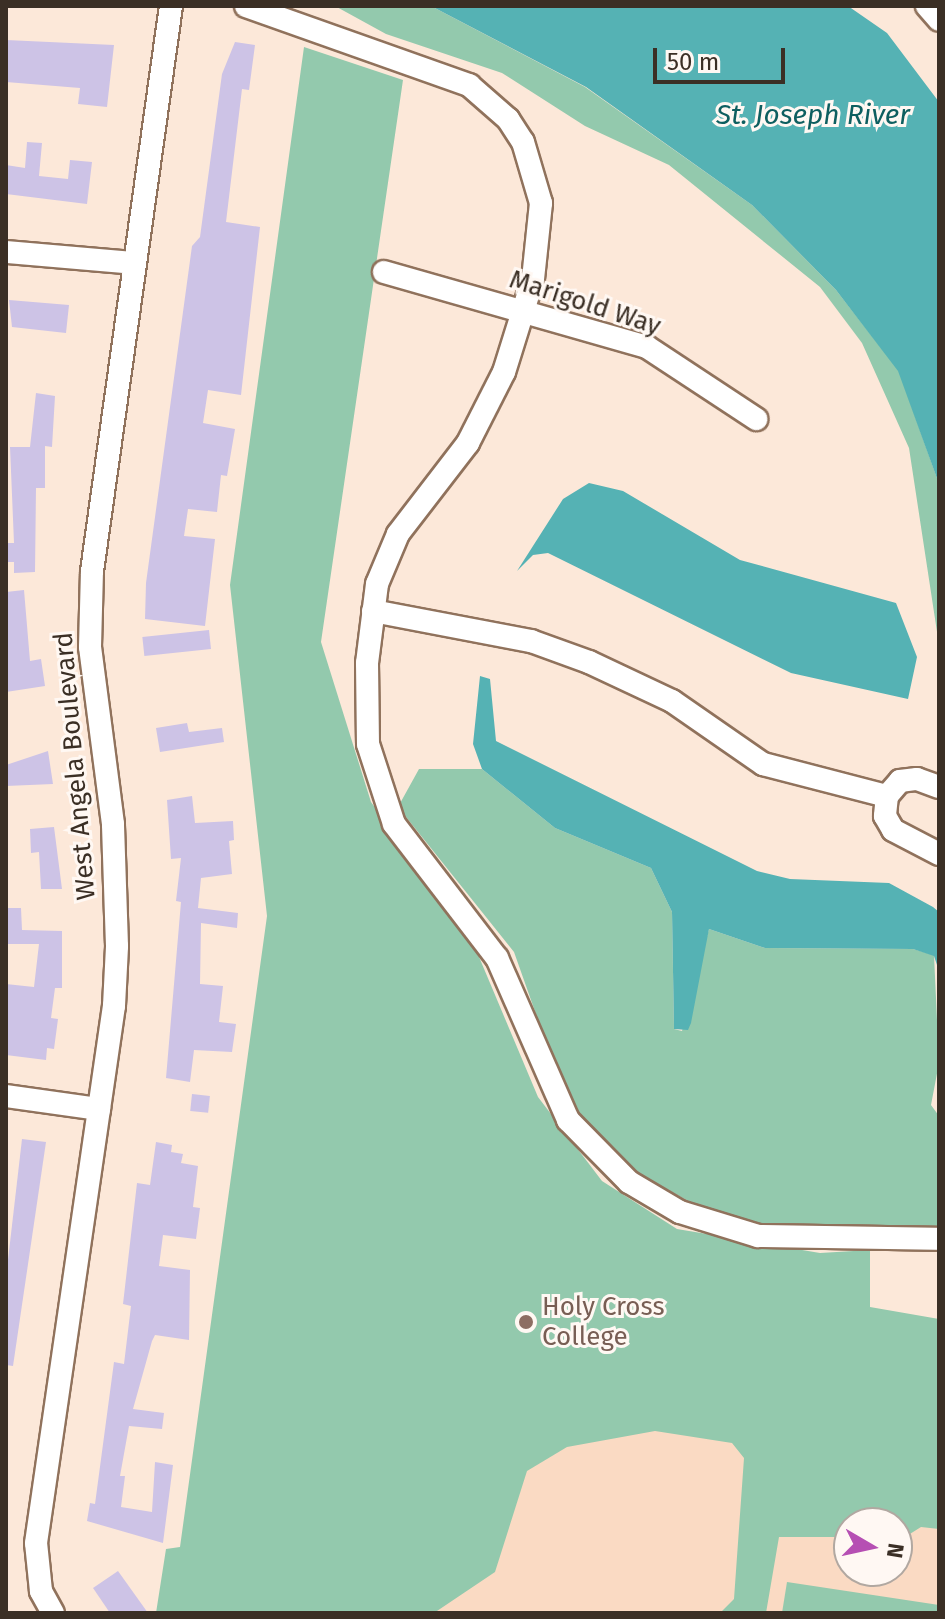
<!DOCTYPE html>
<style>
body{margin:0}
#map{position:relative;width:945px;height:1619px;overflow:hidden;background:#fce8d9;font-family:"Fira Sans",sans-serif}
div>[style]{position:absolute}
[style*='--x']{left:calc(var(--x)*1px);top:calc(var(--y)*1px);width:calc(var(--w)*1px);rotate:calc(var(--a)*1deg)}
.built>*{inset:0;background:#fadac3}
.green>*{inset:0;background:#93c9ad}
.water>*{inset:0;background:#55b2b4}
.building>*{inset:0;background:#cdc3e6;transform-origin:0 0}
.roads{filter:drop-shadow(2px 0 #90725c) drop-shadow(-2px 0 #90725c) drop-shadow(0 2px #90725c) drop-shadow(0 -2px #90725c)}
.minor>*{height:22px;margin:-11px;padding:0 11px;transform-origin:11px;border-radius:11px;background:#fff}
.dots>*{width:22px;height:22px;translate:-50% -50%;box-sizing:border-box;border:4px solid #fff8f3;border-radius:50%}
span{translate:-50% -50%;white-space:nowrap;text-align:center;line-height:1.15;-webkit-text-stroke:6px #fff8f3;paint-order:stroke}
.street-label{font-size:26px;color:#3b2f25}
.education-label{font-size:26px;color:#785e54}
.left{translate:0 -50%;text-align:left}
.water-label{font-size:28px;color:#0e5f60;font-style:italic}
.frame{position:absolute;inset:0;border:8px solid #3b2f25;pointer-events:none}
.north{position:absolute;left:833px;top:1507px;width:80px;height:80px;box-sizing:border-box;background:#fff8f3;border:2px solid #b1a8a1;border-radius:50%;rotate:99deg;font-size:22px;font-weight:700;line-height:32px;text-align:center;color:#3b2f25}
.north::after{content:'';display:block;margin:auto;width:28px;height:36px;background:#b64fb3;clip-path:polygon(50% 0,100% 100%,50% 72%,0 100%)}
.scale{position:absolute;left:653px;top:48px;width:132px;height:36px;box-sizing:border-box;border:4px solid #3b2f25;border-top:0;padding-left:10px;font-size:24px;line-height:28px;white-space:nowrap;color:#3b2f25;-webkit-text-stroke:6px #fff8f3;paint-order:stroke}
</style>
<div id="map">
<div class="built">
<div style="clip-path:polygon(evenodd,478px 1163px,939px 1395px,939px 1613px,239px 1613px,478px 1163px,849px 1523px,897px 1523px,897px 1571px,849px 1571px,849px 1523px)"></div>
</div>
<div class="green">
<div style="clip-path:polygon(335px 6px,431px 6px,585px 87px,752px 205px,836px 290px,899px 371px,939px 484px,939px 645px,909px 448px,862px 343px,820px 287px,669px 165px,585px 126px,502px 73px,386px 34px)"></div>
<div style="clip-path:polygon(304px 47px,403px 80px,321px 642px,371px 802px,474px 945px,538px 1097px,602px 1181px,677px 1229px,820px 1253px,870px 1250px,870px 1307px,939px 1319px,939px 1529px,921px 1527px,897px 1542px,897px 1523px,849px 1523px,849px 1537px,779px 1537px,766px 1613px,720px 1613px,734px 1599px,744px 1458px,732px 1443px,655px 1431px,567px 1447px,527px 1471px,495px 1572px,434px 1613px,156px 1613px,166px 1549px,180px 1547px,267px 916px,230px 585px)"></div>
<div style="clip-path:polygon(419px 769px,482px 769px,555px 828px,651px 868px,672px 912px,674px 1029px,682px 1031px,709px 929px,765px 948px,913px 949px,934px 955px,939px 1063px,931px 1105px,939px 1116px,939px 1232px,757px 1224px,701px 1208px,643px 1176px,606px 1146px,576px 1109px,554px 1065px,514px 952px,398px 807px)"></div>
<div style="clip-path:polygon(787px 1582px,939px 1605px,939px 1613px,782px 1613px)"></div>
</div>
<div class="water">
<div style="clip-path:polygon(431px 6px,848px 6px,887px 33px,939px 102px,939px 484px,898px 371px,836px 290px,752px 205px,586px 87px)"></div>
<div style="clip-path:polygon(589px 483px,623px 491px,740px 560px,896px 603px,917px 657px,908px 699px,791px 673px,548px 553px,533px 555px,517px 571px,563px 499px)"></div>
<div style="clip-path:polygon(480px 676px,490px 679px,496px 741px,757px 871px,790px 879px,889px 883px,933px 907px,939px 912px,939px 971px,934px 956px,913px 949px,765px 948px,709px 929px,691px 1023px,688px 1030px,674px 1029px,672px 912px,651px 868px,555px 828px,482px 769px,473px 744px)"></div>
</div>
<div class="building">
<div style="clip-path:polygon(6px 40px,114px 45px,107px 107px,78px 104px,80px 88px,6px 82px)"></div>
<div style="clip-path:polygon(235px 42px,255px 45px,249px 90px,242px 89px,226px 222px,260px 227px,241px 395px,208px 390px,203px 423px,235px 429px,227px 476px,221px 475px,217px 512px,188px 509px,184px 536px,215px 539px,205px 626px,145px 619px,146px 583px,192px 246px,200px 237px,222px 74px)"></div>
<div style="clip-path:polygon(27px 142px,42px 143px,39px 176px,68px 179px,70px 160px,92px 162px,87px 204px,6px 194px,6px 165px,25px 168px)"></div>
<div style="clip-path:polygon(9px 300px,69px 305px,66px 333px,12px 327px)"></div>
<div style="clip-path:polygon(36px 393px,55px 396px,52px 447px,45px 446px,45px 488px,36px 488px,35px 572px,14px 573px,14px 562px,6px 562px,6px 543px,14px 543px,10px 447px,30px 447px)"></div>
<div style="clip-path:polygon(24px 590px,30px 661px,41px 659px,45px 686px,6px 692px,6px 592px)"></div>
<div style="left:209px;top:630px;width:19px;height:67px;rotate:84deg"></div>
<div style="clip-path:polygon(187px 723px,189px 732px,222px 728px,224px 742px,160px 752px,156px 728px)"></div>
<div style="clip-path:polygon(48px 751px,53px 784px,6px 786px,6px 765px)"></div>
<div style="clip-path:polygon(192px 796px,195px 823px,233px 821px,234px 840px,229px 841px,232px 874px,201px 878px,198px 908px,238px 913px,237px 928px,201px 923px,200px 984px,223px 986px,219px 1022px,236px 1024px,232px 1052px,194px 1050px,190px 1082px,166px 1078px,181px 902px,176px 901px,181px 858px,171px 859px,167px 800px)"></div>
<div style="clip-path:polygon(54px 827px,62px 889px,41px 889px,39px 852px,31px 853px,30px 829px)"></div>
<div style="clip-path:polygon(6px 908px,21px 908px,22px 930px,62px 931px,62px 988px,55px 988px,51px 1018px,58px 1019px,54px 1049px,47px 1048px,46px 1060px,6px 1055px,6px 984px,34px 987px,39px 944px,6px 944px)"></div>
<div style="left:192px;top:1094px;width:18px;height:17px;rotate:6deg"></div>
<div style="clip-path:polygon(22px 1139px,46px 1142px,13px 1366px,6px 1365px,6px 1277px)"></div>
<div style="clip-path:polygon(156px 1142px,172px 1145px,171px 1152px,183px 1154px,181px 1163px,198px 1166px,193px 1207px,200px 1208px,196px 1239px,163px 1235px,159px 1266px,190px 1270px,189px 1340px,155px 1335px,152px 1341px,133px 1409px,164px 1413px,162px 1429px,129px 1426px,120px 1476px,125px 1476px,121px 1507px,152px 1512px,155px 1462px,173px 1465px,163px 1543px,87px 1521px,90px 1503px,95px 1504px,114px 1362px,124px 1364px,131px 1306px,123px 1304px,137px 1183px,150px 1185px)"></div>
<div style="clip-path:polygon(118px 1571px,148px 1613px,110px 1613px,93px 1588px)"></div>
</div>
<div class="roads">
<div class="minor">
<div style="--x:246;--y:6;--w:237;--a:19.5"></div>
<div style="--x:469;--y:85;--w:52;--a:41.1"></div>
<div style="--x:508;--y:119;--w:27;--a:57"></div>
<div style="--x:523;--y:142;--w:64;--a:73.6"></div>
<div style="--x:541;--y:203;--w:76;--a:96"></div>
<div style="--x:533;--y:279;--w:97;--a:107.3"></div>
<div style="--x:504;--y:372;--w:80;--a:116.9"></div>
<div style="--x:468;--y:443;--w:115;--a:127.6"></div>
<div style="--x:398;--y:534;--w:54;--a:112.8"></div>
<div style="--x:377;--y:584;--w:80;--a:97.2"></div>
<div style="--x:367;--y:663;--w:81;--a:89.3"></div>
<div style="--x:368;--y:744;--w:84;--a:72"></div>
<div style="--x:394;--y:824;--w:169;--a:52.5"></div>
<div style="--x:497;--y:958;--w:177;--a:66.3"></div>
<div style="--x:568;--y:1120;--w:87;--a:45.5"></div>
<div style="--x:629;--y:1182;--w:59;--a:30.5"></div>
<div style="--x:680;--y:1212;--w:82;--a:17.1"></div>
<div style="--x:758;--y:1236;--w:181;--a:0.9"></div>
<div style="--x:927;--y:6;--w:18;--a:49"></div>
<div style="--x:6;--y:252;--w:128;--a:4.9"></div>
<div style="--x:384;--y:272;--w:273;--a:15.9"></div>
<div style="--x:647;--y:347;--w:131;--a:33.4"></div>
<div style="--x:373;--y:611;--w:161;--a:10.8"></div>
<div style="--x:531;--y:641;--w:62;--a:19.9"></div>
<div style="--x:589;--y:662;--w:92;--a:25.2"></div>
<div style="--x:672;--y:701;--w:111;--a:34.7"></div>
<div style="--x:763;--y:764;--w:128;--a:14.5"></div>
<div style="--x:887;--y:796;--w:20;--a:96"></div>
<div style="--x:885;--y:816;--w:16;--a:60"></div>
<div style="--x:893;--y:830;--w:52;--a:27.6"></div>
<div style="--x:887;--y:796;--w:20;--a:-49"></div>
<div style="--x:900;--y:781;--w:17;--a:-7"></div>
<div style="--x:917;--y:779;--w:23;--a:20"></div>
<div style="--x:6;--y:1096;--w:94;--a:8"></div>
<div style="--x:53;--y:1613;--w:25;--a:-119"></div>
<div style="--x:41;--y:1591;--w:48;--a:-95.9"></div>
<div style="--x:36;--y:1543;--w:543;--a:-81.74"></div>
<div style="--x:114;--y:1006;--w:60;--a:-87.1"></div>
<div style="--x:117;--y:946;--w:122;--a:-91.9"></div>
<div style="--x:113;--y:824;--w:178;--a:-97.4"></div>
<div style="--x:90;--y:647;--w:76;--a:-88.5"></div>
<div style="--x:92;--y:571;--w:570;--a:-82.04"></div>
</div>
</div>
<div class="dots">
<div style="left:526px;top:1322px;background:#8d6e63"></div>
</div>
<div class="street-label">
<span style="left:585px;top:303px;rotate:18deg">Marigold Way</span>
<span style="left:75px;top:766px;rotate:-95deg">West Angela Boulevard</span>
</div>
<div class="education-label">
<span class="left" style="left:542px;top:1322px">Holy Cross<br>College</span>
</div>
<div class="water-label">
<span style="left:813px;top:115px">St. Joseph River</span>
</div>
<div class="frame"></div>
<div class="north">N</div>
<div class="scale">50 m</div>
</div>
